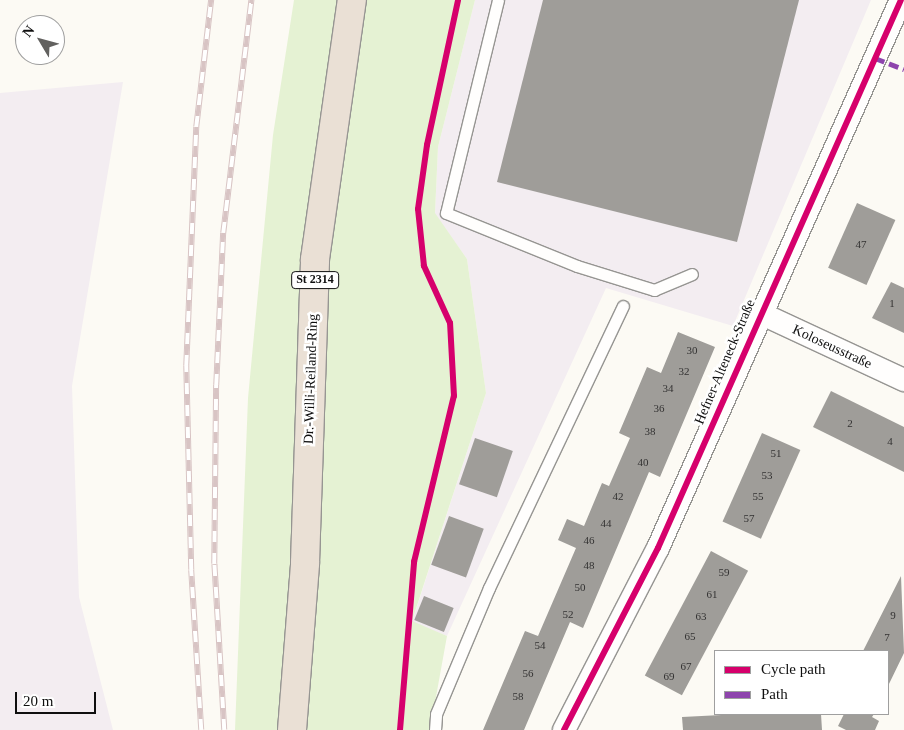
<!DOCTYPE html>
<meta charset="utf-8">
<style>
body{margin:0}
#map{position:relative;width:904px;height:730px;overflow:hidden;background:#fcfaf4;font-family:Georgia,serif}
div>[style]{position:absolute}
[style*='--x']{left:calc(var(--x)*1px);top:calc(var(--y)*1px);width:calc(var(--w)*1px);rotate:calc(var(--a)*1deg)}
.industrial>*{inset:0;background:#f3edf1}
.green>*{inset:0;background:#e5f2d3}
.building>*{inset:0;background:#9f9d99;transform-origin:0 0}
.roads{filter:drop-shadow(1px 0 #969592) drop-shadow(-1px 0 #969592) drop-shadow(0 1px #969592) drop-shadow(0 -1px #969592)}
.lane>*{height:11px;margin:-5.5px;padding:0 5.5px;transform-origin:5.5px;border-radius:5.5px;background:#fffefd}
.street>*{height:22px;margin:-11px;padding:0 11px;transform-origin:11px;border-radius:11px;background:#fffefd}
.highway>*{height:28px;margin:-14px;padding:0 14px;transform-origin:14px;border-radius:14px;background:#eae0d5}
.rail>*{height:5.5px;margin-top:-2.75px;transform-origin:0;background:repeating-linear-gradient(90deg,#fff 0 11px,#d8c4c4 0 22px);box-sizing:border-box;border-block:1px solid #d8c4c4}
.quiet>*{height:5px;margin-top:-2.5px;transform-origin:0;background:repeating-linear-gradient(90deg,#8e44ad 0 10px,transparent 0 15px)}
.cycleway>*{height:6px;margin:-3px;padding:0 3px;transform-origin:3px;border-radius:3px;background:#d6006c}
span{translate:-50% -50%;white-space:nowrap;text-align:center;line-height:1.15;-webkit-text-stroke:5px #fff;paint-order:stroke}
.number-label{font-size:11px;color:#333232}
.number-label span{-webkit-text-stroke-width:0}
.shield-label span{padding:1px 4px;background:#fff;border:1px solid;border-radius:4px;-webkit-text-stroke-width:0}
.shield-label{font-size:12px;color:#0f0f0f;font-weight:700}
.street-label{font-size:14px;color:#0f0f0f}
.legend{position:absolute;left:714px;top:650px;width:175px;height:65px;box-sizing:border-box;background:#fff;border:1px solid #9f9f9f;margin:0;padding:6px 9px;list-style:none;font-size:15px;color:#0f0f0f}
.legend li{display:flex;align-items:center;gap:10px;height:25px}
.legend b{width:25px;border:1px solid #9f9f9f}
.north{position:absolute;left:15px;top:15px;width:50px;height:50px;box-sizing:border-box;background:#fff;border:1px solid #9f9f9f;border-radius:50%;rotate:307deg;font-size:14px;font-weight:700;line-height:20px;text-align:center;color:#0f0f0f}
.north::after{content:'';display:block;margin:auto;width:18px;height:22px;background:#62615f;clip-path:polygon(50% 0,100% 100%,50% 72%,0 100%)}
.scale{position:absolute;left:15px;top:692px;width:81px;height:22px;box-sizing:border-box;border:2px solid #0f0f0f;border-top:0;padding-left:6px;font-size:15px;line-height:18px;white-space:nowrap;color:#0f0f0f;-webkit-text-stroke:4px #fff;paint-order:stroke}
</style>
<div id="map">
<div class="industrial">
<div style="clip-path:polygon(475px 0,871px 0,733px 326px,606px 288px,447px 636px,412px 622px,486px 393px,467px 259px,435px 214px,438px 147px)"></div>
<div style="clip-path:polygon(123px 82px,72px 386px,79px 597px,113px 730px,0 730px,0 93px)"></div>
</div>
<div class="green">
<div style="clip-path:polygon(294px 0,475px 0,438px 147px,435px 213px,467px 259px,486px 393px,412px 621px,447px 636px,430px 730px,235px 730px,248px 398px,273px 135px)"></div>
</div>
<div class="building">
<div style="clip-path:polygon(543px 0,799px 0,737px 242px,497px 182px)"></div>
<div style="left:857px;top:203px;width:42px;height:71px;rotate:24deg"></div>
<div style="clip-path:polygon(891px 282px,904px 288px,904px 333px,872px 318px)"></div>
<div style="clip-path:polygon(678px 332px,715px 347px,660px 477px,649px 472px,583px 628px,570px 622px,524px 730px,483px 730px,525px 631px,538px 636px,576px 548px,558px 540px,567px 519px,584px 526px,602px 483px,609px 486px,630px 438px,619px 433px,647px 367px,661px 373px)"></div>
<div style="clip-path:polygon(831px 391px,904px 427px,904px 472px,813px 427px)"></div>
<div style="left:762px;top:433px;width:42px;height:97px;rotate:24deg"></div>
<div style="left:475px;top:438px;width:40px;height:49px;rotate:19deg"></div>
<div style="left:449px;top:516px;width:37px;height:52px;rotate:20deg"></div>
<div style="left:711px;top:551px;width:42px;height:141px;rotate:28deg"></div>
<div style="clip-path:polygon(901px 576px,904px 653px,888px 686px,888px 651px,863px 651px)"></div>
<div style="left:424px;top:596px;width:32px;height:26px;rotate:22deg"></div>
<div style="clip-path:polygon(741px 714px,821px 714px,822px 730px,683px 730px,682px 717px)"></div>
<div style="clip-path:polygon(844px 714px,874px 714px,872px 717px,879px 721px,875px 730px,846px 730px,838px 726px)"></div>
</div>
<div class="roads">
<div class="lane">
<div style="--x:498;--y:0;--w:219;--a:103.7"></div>
<div style="--x:446;--y:213;--w:141;--a:22"></div>
<div style="--x:577;--y:266;--w:81;--a:17.3"></div>
<div style="--x:654;--y:290;--w:41;--a:-22.8"></div>
<div style="--x:435;--y:730;--w:16;--a:-86"></div>
<div style="--x:436;--y:714;--w:137;--a:-67.2"></div>
<div style="--x:489;--y:588;--w:312;--a:-64.6"></div>
</div>
<div class="street">
<div style="--x:760;--y:313;--w:159;--a:25"></div>
<div style="--x:564;--y:730;--w:205;--a:-62.7"></div>
<div style="--x:658;--y:548;--w:599;--a:-66.09"></div>
</div>
<div class="highway">
<div style="--x:292;--y:730;--w:168;--a:-85.5"></div>
<div style="--x:305;--y:563;--w:304;--a:-88.1"></div>
<div style="--x:315;--y:259;--w:262;--a:-81.9"></div>
</div>
</div>
<div class="rail">
<div style="--x:201;--y:730;--w:160;--a:-93.6"></div>
<div style="--x:191;--y:570;--w:204;--a:-91.4"></div>
<div style="--x:186;--y:366;--w:239;--a:-87.6"></div>
<div style="--x:196;--y:127;--w:128;--a:-83.3"></div>
<div style="--x:224;--y:730;--w:166;--a:-93.4"></div>
<div style="--x:214;--y:564;--w:179;--a:-89.4"></div>
<div style="--x:216;--y:385;--w:152;--a:-87.4"></div>
<div style="--x:223;--y:233;--w:235;--a:-83.1"></div>
</div>
<div class="quiet">
<div style="--x:875;--y:58;--w:31;--a:21"></div>
</div>
<div class="cycleway">
<div style="--x:400;--y:730;--w:169;--a:-85.2"></div>
<div style="--x:414;--y:562;--w:171;--a:-76.5"></div>
<div style="--x:454;--y:396;--w:73;--a:-93.1"></div>
<div style="--x:450;--y:323;--w:63;--a:-114.5"></div>
<div style="--x:424;--y:266;--w:57;--a:-96"></div>
<div style="--x:418;--y:209;--w:65;--a:-82"></div>
<div style="--x:427;--y:145;--w:148;--a:-77.9"></div>
<div style="--x:564;--y:730;--w:205;--a:-62.7"></div>
<div style="--x:658;--y:548;--w:599;--a:-66.09"></div>
</div>
<div class="number-label">
<span style="left:861px;top:244px">47</span>
<span style="left:892px;top:303px">1</span>
<span style="left:692px;top:350px">30</span>
<span style="left:684px;top:371px">32</span>
<span style="left:668px;top:388px">34</span>
<span style="left:659px;top:408px">36</span>
<span style="left:850px;top:423px">2</span>
<span style="left:650px;top:431px">38</span>
<span style="left:890px;top:441px">4</span>
<span style="left:776px;top:453px">51</span>
<span style="left:643px;top:462px">40</span>
<span style="left:767px;top:475px">53</span>
<span style="left:618px;top:496px">42</span>
<span style="left:758px;top:496px">55</span>
<span style="left:749px;top:518px">57</span>
<span style="left:606px;top:523px">44</span>
<span style="left:589px;top:540px">46</span>
<span style="left:589px;top:565px">48</span>
<span style="left:724px;top:572px">59</span>
<span style="left:580px;top:587px">50</span>
<span style="left:712px;top:594px">61</span>
<span style="left:568px;top:614px">52</span>
<span style="left:893px;top:615px">9</span>
<span style="left:701px;top:616px">63</span>
<span style="left:690px;top:636px">65</span>
<span style="left:887px;top:637px">7</span>
<span style="left:540px;top:645px">54</span>
<span style="left:686px;top:666px">67</span>
<span style="left:528px;top:673px">56</span>
<span style="left:669px;top:676px">69</span>
<span style="left:518px;top:696px">58</span>
</div>
<div class="shield-label">
<span style="left:315px;top:280px">St 2314</span>
</div>
<div class="street-label">
<span style="left:832px;top:347px;rotate:25deg">Koloseusstraße</span>
<span style="left:725px;top:362px;rotate:-67deg">Hefner-Alteneck-Straße</span>
<span style="left:311px;top:379px;rotate:-88deg">Dr.-Willi-Reiland-Ring</span>
</div>
<ul class="legend">
<li><b style="height:6px;background:#d6006c"></b>Cycle path</li>
<li><b style="height:6px;background:#8e44ad"></b>Path</li>
</ul>
<div class="north">N</div>
<div class="scale">20 m</div>
</div>
